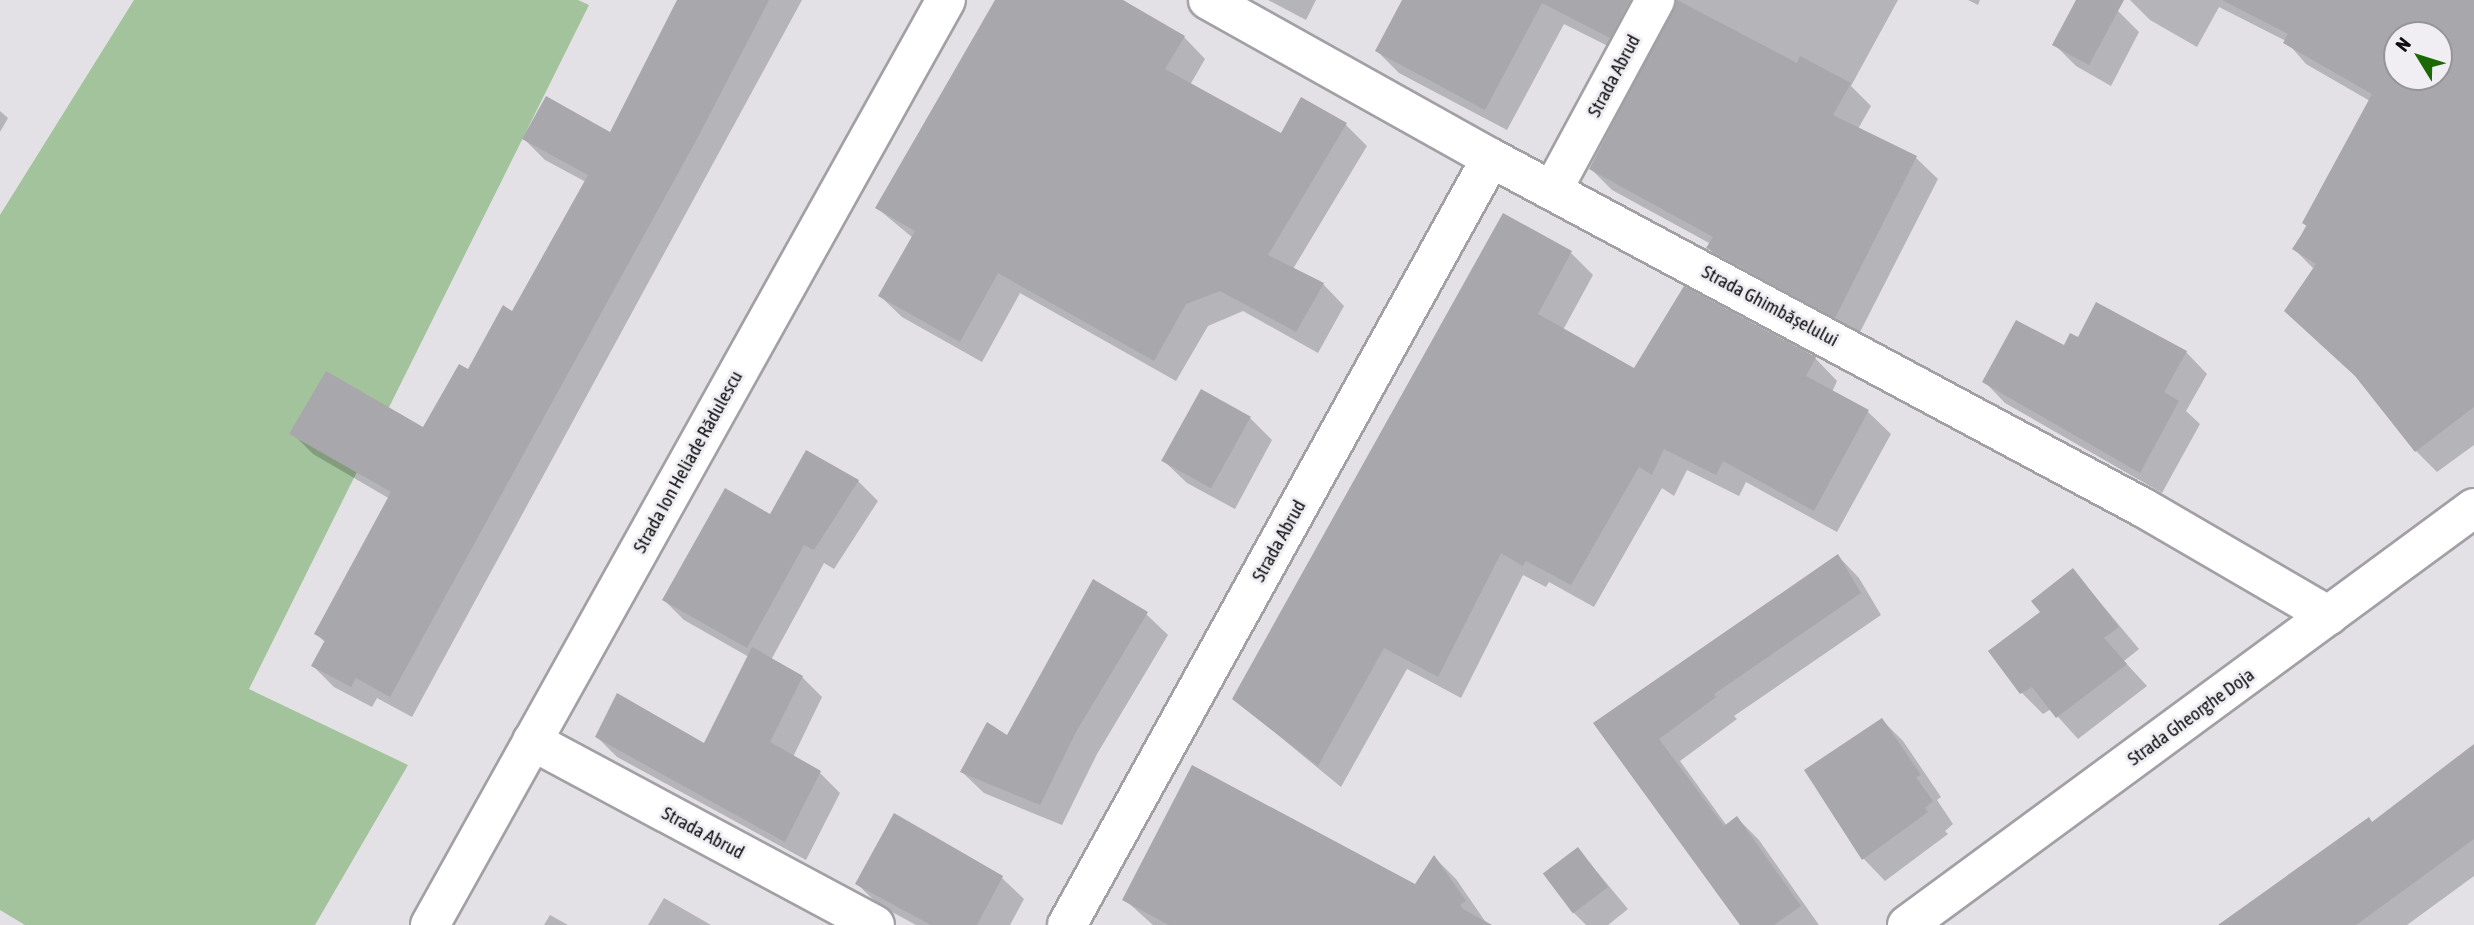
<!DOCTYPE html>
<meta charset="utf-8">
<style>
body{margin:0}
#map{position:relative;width:2474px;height:925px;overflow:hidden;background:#e3e1e6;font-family:"Asap Condensed",sans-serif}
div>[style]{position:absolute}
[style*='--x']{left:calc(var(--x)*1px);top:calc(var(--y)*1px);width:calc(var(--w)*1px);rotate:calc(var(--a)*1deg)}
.green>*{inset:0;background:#a3c39d}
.shadow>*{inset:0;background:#0003}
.building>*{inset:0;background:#a8a7ab;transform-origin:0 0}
.roads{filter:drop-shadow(2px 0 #a2a0a5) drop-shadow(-2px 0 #a2a0a5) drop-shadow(0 2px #a2a0a5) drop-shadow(0 -2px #a2a0a5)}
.street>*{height:38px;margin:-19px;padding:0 19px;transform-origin:19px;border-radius:19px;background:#fff}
.secondary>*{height:38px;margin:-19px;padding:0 19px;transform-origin:19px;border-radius:19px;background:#fff}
span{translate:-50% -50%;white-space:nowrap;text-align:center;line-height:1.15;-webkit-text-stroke:6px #f0eef3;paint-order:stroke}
.street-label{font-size:19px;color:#0e0e0f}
.north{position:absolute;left:2383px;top:21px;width:70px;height:70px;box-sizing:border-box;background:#f0eef3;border:2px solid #969498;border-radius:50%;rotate:308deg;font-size:19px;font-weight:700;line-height:28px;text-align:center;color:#0e0e0f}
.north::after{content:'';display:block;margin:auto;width:24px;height:32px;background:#1c6804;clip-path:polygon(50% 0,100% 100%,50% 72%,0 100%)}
</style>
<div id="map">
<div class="green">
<div style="clip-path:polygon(134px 0,578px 0,589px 5px,249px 689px,408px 765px,315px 925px,25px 925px,0 910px,0 215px)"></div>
</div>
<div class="shadow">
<div style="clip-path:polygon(679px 0,802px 0,412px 717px,377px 698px,372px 707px,334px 687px,313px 666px,326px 643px,316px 634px,390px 499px,313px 454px,292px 433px,423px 430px,513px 313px,586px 182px,545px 160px,524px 139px,611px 134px)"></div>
<div style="clip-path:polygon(999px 0,1120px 0,1184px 37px,1205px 59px,1190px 85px,1281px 136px,1345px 124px,1367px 146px,1293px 269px,1323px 284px,1344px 306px,1318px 353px,1243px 311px,1208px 326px,1176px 381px,1020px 293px,982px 362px,902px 317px,880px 296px,913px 238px,877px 208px)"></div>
<div style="clip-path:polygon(1268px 0,1316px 0,1306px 20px)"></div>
<div style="clip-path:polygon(1404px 0,1898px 0,1851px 86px,1871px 106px,1858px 129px,1916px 158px,1938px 179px,1857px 338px,1730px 270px,1708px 248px,1711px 244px,1612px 190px,1591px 169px,1676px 11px,1676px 2px,1665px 3px,1632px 58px,1564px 24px,1507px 130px,1399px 73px,1377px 51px)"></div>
<div style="clip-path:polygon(1968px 0,1980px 0,1978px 5px)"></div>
<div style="clip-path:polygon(2078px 0,2096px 0,2118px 11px,2139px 32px,2111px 86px,2076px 66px,2055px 45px)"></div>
<div style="clip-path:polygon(evenodd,2130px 0,2474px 0,2474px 445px,2437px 472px,2416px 451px,2314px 269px,2294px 249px,2370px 101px,2306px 64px,2286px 41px,2219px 7px,2197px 47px,2150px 20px,2130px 0,2397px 35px,2439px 35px,2439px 77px,2397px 77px,2397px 35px)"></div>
<div style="clip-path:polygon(0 111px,8px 118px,0 132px)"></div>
<div style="clip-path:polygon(1571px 253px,1593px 275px,1563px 330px,1635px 370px,1815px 358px,1837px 381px,1832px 392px,1868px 412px,1891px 434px,1837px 532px,1746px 482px,1739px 496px,1687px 470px,1674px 496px,1662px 488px,1594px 607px,1549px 582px,1546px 587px,1523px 575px,1461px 698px,1407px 669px,1341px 787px,1234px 699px)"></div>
<div style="clip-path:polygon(2079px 339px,2186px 352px,2207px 374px,2186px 411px,2200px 424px,2162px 493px,2005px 403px,1984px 381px)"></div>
<div style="clip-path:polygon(1250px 418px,1272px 440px,1235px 509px,1187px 483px,1165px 462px)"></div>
<div style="clip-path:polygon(807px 452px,858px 481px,878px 501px,834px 569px,824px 563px,771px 660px,802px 677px,822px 697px,793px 757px,820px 773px,840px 793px,806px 860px,617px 757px,597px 737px,705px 745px,749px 657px,684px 620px,664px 600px,770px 516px)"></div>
<div style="clip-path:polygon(1838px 556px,1859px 578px,1881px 615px,1734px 716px,1737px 719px,1680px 761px,1727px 826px,1737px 818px,1759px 840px,1819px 925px,1742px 925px,1596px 723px)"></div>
<div style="clip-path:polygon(2073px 570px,2139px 649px,2124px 661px,2147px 686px,2078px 739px,2051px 709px,2043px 714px,2022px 693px,2042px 612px)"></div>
<div style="clip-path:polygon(1146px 614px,1168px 635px,1097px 754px,1062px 825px,984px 793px,962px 772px,1008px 737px)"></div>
<div style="clip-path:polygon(1882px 720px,1903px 741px,1941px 797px,1937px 800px,1953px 824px,1945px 831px,1948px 834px,1885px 881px,1864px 859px,1807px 770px)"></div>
<div style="clip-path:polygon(2474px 747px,2474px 876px,2407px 925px,2222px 925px,2373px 823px)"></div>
<div style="clip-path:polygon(1578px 849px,1628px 909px,1608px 925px,1586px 925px,1574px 913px)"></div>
<div style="clip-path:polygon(1435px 858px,1456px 879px,1487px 924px,1153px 925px,1124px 899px,1416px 886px)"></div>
<div style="clip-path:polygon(1002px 878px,1024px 899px,1010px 925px,916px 925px,879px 905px,857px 884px)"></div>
<div style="clip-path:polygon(664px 898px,711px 925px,648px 925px)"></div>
<div style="clip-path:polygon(550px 915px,568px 925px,544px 925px)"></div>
</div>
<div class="building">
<div style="clip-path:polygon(677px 0,769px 0,698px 137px,390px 697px,356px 678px,351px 687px,311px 666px,325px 640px,314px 634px,391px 492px,289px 434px,326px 371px,423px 427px,459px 364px,468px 369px,503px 305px,512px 311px,588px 175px,522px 139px,546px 96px,610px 132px)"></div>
<div style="clip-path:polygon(995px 0,1123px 0,1185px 36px,1165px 69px,1281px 133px,1301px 97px,1347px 123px,1268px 255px,1324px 283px,1296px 332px,1220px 291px,1186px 304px,1154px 361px,998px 273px,960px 342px,878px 296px,915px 231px,875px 208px)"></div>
<div style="clip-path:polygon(1402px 0,1630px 0,1610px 38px,1542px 3px,1485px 110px,1375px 51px)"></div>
<div style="clip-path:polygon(1677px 0,1797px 63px,1800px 56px,1851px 83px,1833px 115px,1917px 156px,1835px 318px,1706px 248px,1713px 237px,1589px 169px)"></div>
<div style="clip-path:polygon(2076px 0,2124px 0,2089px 65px,2052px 45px)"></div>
<div style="clip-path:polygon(evenodd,2222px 0,2474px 0,2474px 407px,2415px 452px,2355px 376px,2284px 311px,2316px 264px,2292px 249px,2307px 226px,2302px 223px,2372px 94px,2283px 43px,2288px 34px,2222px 0,2397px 35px,2439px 35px,2439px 77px,2397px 77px,2397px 35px)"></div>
<div style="clip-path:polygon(1503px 213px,1572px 251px,1538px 314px,1634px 368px,1684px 286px,1816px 357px,1806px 376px,1869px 410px,1814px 511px,1723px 461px,1716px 475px,1664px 449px,1652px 475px,1639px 467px,1571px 585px,1526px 561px,1523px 566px,1501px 553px,1438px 677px,1384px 648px,1318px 766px,1232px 699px)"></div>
<div style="clip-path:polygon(2096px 302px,2187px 351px,2164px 392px,2179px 401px,2140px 473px,1982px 382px,2016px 320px,2064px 345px,2070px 333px,2078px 337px)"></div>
<div style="left:1201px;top:389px;width:57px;height:82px;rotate:29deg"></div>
<div style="clip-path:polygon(806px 450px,859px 480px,814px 550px,804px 545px,747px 648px,662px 600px,725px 488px,770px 514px)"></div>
<div style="clip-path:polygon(1838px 554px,1861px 593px,1714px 694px,1716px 697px,1659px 739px,1724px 826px,1737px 816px,1801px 906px,1774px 925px,1740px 925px,1593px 723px)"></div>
<div style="clip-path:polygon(2073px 568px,2119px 627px,2104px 638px,2127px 664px,2056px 718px,2032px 687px,2020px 694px,1988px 651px,2040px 612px,2031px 601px)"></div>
<div style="clip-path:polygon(1093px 579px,1148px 612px,1076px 732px,1040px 805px,960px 772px,987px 722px,1007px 735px)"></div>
<div style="clip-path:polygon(752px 647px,803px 676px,770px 742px,821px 771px,785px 842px,595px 737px,617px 693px,704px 743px)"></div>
<div style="clip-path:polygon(1882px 718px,1921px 775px,1916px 777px,1933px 801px,1925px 808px,1928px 812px,1862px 860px,1804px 770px)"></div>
<div style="clip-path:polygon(2474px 744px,2474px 839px,2356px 925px,2218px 925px,2369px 817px,2372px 822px)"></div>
<div style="clip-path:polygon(1192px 765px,1415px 884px,1434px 855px,1466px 901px,1460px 905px,1463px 909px,1492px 925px,1169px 925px,1122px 900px)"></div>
<div style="clip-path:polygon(894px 813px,1003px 876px,977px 925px,931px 925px,855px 884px)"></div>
<div style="left:1578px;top:847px;width:50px;height:44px;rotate:53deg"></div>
</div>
<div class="roads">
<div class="street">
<div style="--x:1208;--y:0;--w:324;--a:29.2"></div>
<div style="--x:1491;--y:158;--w:739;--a:28.2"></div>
<div style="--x:2142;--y:507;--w:216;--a:30.2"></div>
<div style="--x:1553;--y:189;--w:215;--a:-61.6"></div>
<div style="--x:532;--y:741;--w:389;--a:28.2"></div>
<div style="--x:430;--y:925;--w:1059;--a:-60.85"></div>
<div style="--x:1067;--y:925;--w:876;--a:-61.07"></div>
</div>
<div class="secondary">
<div style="--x:1907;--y:925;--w:704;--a:-36.33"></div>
</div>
</div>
<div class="street-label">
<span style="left:1614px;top:76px;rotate:-62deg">Strada Abrud</span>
<span style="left:1770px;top:306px;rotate:28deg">Strada Ghimbășelului</span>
<span style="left:688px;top:462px;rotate:-61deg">Strada Ion Heliade Rădulescu</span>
<span style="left:1279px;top:541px;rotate:-61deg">Strada Abrud</span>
<span style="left:2191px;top:717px;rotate:-36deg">Strada Gheorghe Doja</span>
<span style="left:703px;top:833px;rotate:28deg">Strada Abrud</span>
</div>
<div class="north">N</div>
</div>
